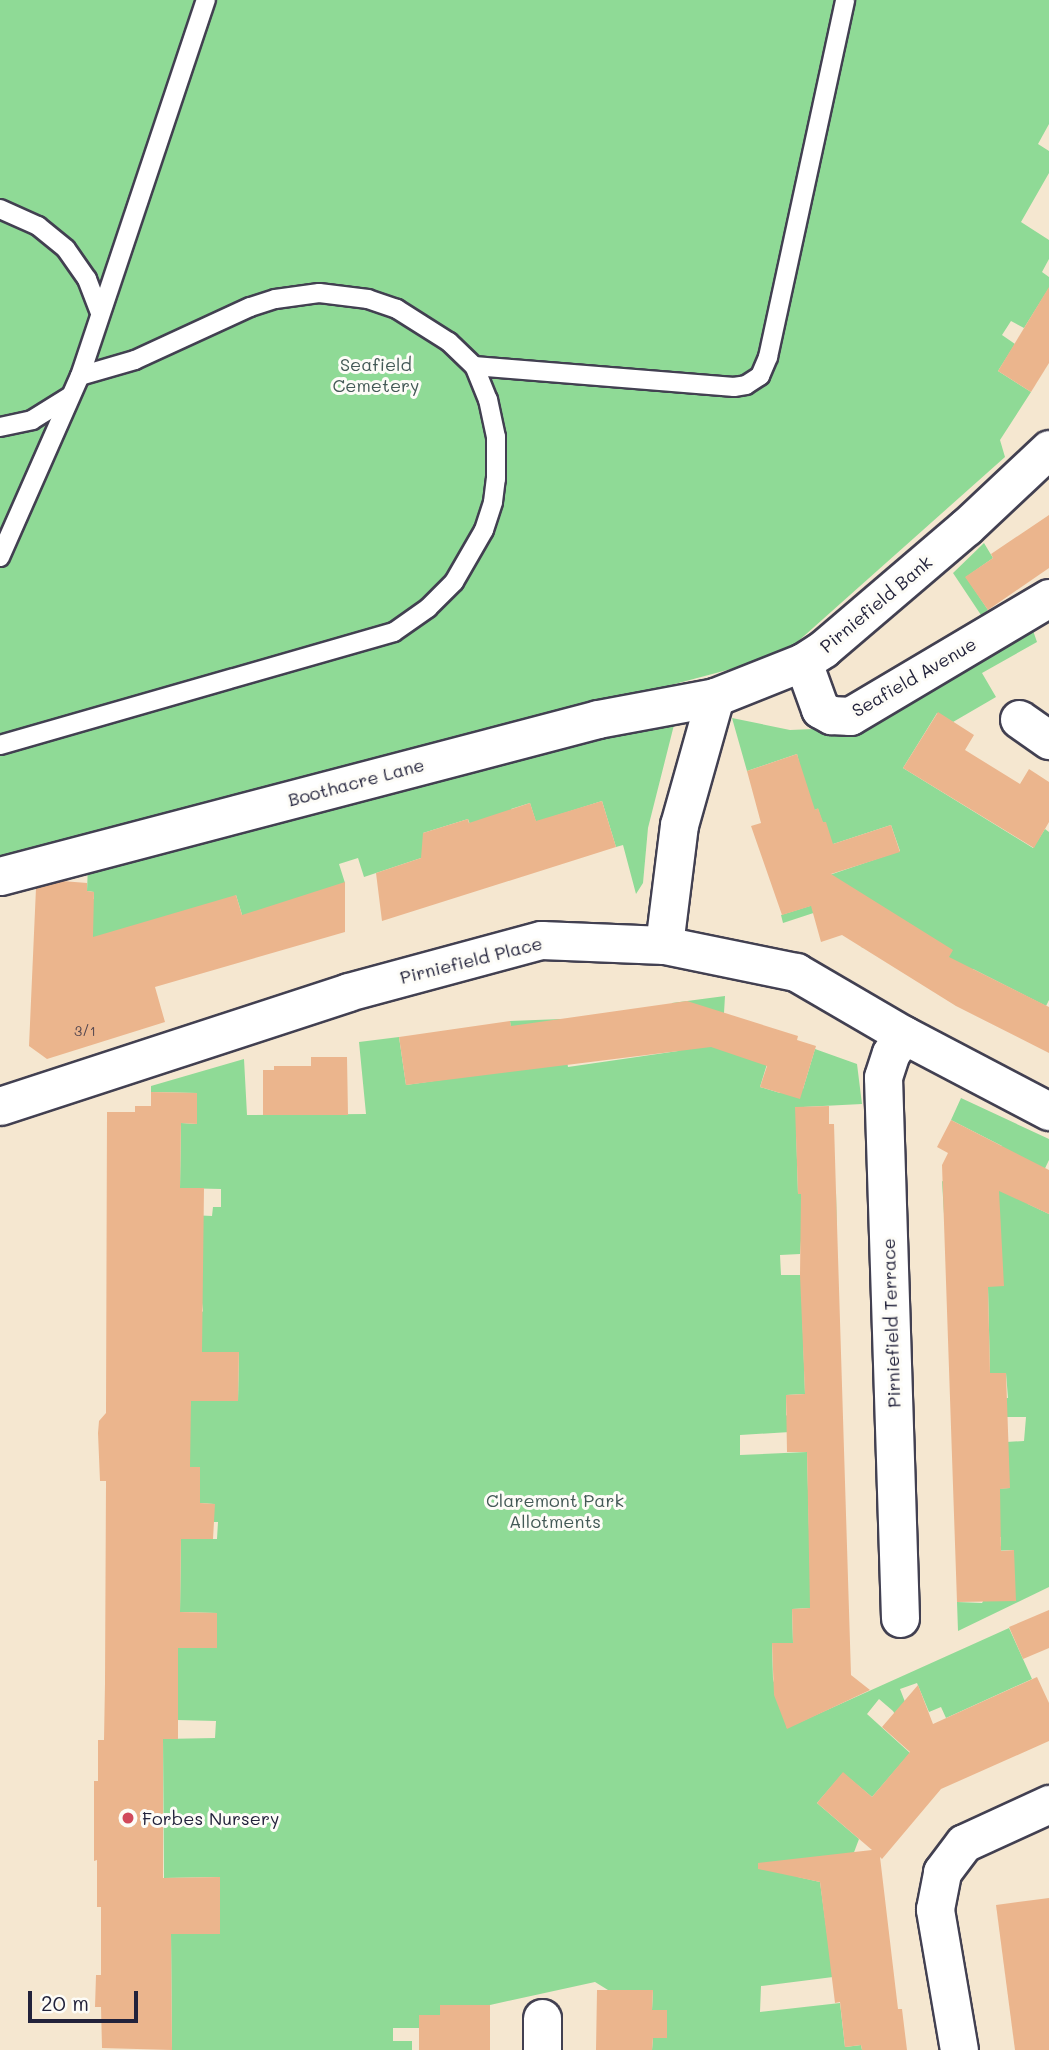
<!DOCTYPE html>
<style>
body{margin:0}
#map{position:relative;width:1049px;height:2050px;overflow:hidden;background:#f5e7d0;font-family:Mali,sans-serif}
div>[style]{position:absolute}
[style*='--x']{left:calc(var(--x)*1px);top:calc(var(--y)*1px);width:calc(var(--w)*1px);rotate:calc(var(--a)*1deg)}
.green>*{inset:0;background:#8fda96}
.building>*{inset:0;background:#ebb58d}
.roads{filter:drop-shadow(2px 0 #424051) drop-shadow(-2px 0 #424051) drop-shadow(0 2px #424051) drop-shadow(0 -2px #424051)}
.lane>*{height:18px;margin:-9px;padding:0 9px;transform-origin:9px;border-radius:9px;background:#fff}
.street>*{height:37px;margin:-18.5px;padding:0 18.5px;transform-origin:18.5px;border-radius:18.5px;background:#fff}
.dots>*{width:19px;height:19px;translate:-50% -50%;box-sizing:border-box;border:4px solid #fdfcf7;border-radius:50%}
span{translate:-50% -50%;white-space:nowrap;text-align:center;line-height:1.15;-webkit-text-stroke:6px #fdfcf7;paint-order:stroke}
.number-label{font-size:14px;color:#544750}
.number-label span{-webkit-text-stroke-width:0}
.park-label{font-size:18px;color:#435956}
.street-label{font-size:18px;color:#22223b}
.poi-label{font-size:18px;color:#22223b}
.left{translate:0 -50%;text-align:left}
.scale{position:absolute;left:28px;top:1991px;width:110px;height:32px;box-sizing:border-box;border:4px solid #22223b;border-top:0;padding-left:9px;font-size:21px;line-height:24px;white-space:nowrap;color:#22223b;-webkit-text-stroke:5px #fdfcf7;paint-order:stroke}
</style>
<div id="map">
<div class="green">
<div style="clip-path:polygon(0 0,1049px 0,1049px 124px,1038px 144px,1049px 151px,1049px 173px,1021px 222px,1049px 240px,1049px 259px,1042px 272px,1049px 277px,1049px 288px,1024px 328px,1011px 321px,1002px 335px,1015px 344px,998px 371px,1031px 392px,1000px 440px,1005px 457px,777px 660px,746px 665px,0 864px)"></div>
<div style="clip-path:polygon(984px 543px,993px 558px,966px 577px,988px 610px,981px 615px,953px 573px)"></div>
<div style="clip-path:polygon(1029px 619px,1037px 642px,982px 673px,996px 697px,953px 722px,937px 713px,903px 768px,1033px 848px,1045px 829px,1049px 832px,1049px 1000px,1046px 1006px,973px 969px,965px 978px,886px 909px,862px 948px,850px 901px,783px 923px,781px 915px,813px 905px,806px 883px,900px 851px,891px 825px,830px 845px,818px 809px,811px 811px,797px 754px,747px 771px,732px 718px,790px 730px,837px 728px)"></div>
<div style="clip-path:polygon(676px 717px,648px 828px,643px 883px,636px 894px,623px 845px,616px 847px,602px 801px,536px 822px,530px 803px,511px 809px,517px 828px,476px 841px,468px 819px,423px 833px,430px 855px,364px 877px,358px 858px,339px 864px,345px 883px,255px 957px,236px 895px,99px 996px,86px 899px,94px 899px,94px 892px,87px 891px,88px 864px)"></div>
<div style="clip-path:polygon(725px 996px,724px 1013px,767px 1064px,760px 1087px,780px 1093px,784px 1084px,803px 1089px,815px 1049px,857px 1064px,862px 1104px,803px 1107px,796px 1126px,798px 1194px,836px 1192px,837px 1240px,801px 1241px,800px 1254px,780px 1255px,781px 1275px,801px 1275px,805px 1394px,786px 1395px,786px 1415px,806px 1431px,740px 1435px,740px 1455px,807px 1452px,811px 1608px,792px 1609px,793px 1643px,772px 1644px,773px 1679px,787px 1728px,1009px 1628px,1032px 1679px,946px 1718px,941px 1707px,929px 1712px,917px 1683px,900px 1689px,912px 1720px,901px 1724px,893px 1711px,879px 1699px,867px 1714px,910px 1753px,872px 1797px,843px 1773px,817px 1803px,859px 1839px,850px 1863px,798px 1877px,820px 1882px,833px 1977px,761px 1986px,760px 2012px,840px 2003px,845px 2047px,861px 2045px,862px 2050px,652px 2050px,653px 2038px,667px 2038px,667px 2010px,652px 2010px,653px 1990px,608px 1990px,595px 1982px,490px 2005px,441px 2005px,440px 2015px,419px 2028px,393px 2028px,393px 2041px,412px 2041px,412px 2050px,172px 2050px,171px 1934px,220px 1934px,220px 1877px,164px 1878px,163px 1739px,215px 1738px,216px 1721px,177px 1720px,178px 1648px,217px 1648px,217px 1613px,180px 1612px,181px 1539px,217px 1539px,218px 1522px,214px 1522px,214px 1504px,200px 1503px,178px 1467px,191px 1401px,238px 1401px,239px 1353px,168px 1352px,203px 1311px,191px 1215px,212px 1216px,213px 1207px,221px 1207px,221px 1189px,180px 1188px,181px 1123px,197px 1124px,197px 1093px,151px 1092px,151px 1086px,244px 1059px,247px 1115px,366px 1114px,359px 1042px,399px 1037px,406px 1085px,517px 1069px,510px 1021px,561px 1019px,568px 1067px,678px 1051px,672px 1003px)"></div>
<div style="clip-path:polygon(961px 1098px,1049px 1139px,1049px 1160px,1028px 1204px,1049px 1214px,1049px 1587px,958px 1631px,957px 1602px,982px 1603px,1014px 1550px,992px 1551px,1001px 1546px,1001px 1537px,993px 1537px,991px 1489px,1010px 1488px,990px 1443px,1024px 1441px,1026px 1417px,991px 1417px,991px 1399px,1008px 1398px,1006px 1373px,990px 1373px,988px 1287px,944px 1214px,942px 1181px,977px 1196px,1002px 1146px,951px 1120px)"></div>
</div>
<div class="building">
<div style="clip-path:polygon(1049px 287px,1049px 363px,1031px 392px,998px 371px)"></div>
<div style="clip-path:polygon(1049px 515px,1049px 568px,988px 610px,965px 577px,993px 558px,991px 554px)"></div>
<div style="clip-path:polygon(938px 712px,974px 735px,965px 750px,1020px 784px,1029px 769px,1049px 782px,1049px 822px,1034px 848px,903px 768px)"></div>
<div style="clip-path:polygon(797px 754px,815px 810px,818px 808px,823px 822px,826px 822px,833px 844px,891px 825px,900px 852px,831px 874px,953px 950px,949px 957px,1049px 1007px,1049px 1053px,956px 1006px,842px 935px,821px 942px,811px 906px,782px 915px,751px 826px,761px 823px,747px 771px)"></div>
<div style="clip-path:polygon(602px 801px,616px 847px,382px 921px,376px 873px,421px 858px,423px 833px,468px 819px,469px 823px,530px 803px,536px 821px)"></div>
<div style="clip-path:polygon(62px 881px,87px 883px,87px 891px,94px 892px,93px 937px,236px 895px,242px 915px,345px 882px,345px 932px,155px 987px,165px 1022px,47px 1059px,29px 1046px,36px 888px)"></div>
<div style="clip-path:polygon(687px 1001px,798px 1036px,797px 1040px,816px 1046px,800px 1099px,760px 1087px,767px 1066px,711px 1047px,406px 1085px,399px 1037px,510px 1021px,511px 1026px)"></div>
<div style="clip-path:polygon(311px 1057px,347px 1057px,348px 1115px,263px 1115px,263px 1070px,274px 1070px,274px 1066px,311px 1066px)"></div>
<div style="clip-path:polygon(151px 1092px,197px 1093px,197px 1124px,181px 1123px,180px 1188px,204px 1188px,202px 1352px,239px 1352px,238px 1401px,191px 1401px,190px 1467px,200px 1467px,200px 1503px,215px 1504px,213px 1539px,181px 1539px,180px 1612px,217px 1613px,217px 1648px,178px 1648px,178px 1739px,163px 1739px,163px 1878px,220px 1877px,220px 1934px,171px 1934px,172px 2050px,102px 2048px,101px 2007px,95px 2007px,96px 1975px,101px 1975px,101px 1907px,97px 1907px,97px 1860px,94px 1861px,94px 1781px,98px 1781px,98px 1740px,104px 1740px,105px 1683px,106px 1481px,100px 1481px,98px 1433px,99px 1421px,106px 1413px,107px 1112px,135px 1112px,135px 1106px,151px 1106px)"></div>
<div style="clip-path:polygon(829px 1106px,829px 1124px,834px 1124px,836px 1192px,851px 1675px,870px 1690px,787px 1729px,774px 1695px,772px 1643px,793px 1643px,792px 1609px,810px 1608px,807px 1452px,787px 1452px,786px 1395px,805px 1394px,800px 1275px,801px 1194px,798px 1194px,795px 1107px)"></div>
<div style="clip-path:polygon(951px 1120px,1049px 1170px,1049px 1214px,999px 1191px,1004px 1286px,988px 1287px,990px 1373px,1006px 1373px,1010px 1488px,1000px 1489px,1001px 1551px,1014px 1550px,1016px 1601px,957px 1602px,942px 1165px,948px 1153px,937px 1147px)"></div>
<div style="clip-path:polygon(1049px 1610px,1049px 1648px,1023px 1659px,1009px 1627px)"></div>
<div style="clip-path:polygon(1037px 1677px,1049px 1703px,1049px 1741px,941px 1789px,882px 1859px,880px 1857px,898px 2009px,902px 2009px,907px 2050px,862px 2050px,861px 2045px,845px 2047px,840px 2002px,835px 2003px,820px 1882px,758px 1869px,758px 1863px,872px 1850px,817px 1803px,843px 1772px,872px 1797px,910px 1752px,882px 1727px,918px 1685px,933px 1724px)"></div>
<div style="clip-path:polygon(1049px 1898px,1049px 2050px,1015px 2050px,996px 1905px)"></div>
<div style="clip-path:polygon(597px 1990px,653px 1990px,652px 2010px,667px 2010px,667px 2038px,653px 2038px,652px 2050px,596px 2050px)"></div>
<div style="clip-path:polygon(440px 2005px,490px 2005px,490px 2050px,419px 2050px,419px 2015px,440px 2015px)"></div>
</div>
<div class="roads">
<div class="lane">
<div style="--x:0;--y:209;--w:42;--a:24.1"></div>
<div style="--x:38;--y:226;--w:36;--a:39"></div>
<div style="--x:66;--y:249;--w:37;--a:55"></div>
<div style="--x:87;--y:279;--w:36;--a:69"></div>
<div style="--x:474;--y:366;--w:261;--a:4.6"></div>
<div style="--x:734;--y:387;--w:12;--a:-9"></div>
<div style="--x:746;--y:385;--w:17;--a:-33"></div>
<div style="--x:760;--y:376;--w:21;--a:-67"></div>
<div style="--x:768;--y:357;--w:365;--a:-77.8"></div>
<div style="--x:0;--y:427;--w:33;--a:-12"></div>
<div style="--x:32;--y:420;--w:44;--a:-31.9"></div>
<div style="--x:0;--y:557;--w:198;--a:-66.2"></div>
<div style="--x:80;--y:376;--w:397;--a:-71.5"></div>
<div style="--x:0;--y:745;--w:410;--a:-16"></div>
<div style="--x:394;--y:632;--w:42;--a:-35.2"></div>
<div style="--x:428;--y:608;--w:37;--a:-45"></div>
<div style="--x:454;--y:582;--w:60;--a:-60"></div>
<div style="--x:484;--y:530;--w:29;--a:-72"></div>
<div style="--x:493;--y:502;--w:23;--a:-83"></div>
<div style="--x:496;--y:479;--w:42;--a:-90"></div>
<div style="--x:496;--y:437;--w:38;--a:-102"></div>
<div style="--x:488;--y:400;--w:37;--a:-112"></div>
<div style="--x:474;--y:366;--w:35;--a:-136"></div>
<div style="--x:449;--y:342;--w:62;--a:-147.6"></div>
<div style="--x:397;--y:309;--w:31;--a:-161"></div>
<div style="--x:368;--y:299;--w:49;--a:-173"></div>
<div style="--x:319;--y:293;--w:44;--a:172.2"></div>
<div style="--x:275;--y:299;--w:26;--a:162"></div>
<div style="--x:250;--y:307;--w:127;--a:155.3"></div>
<div style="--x:135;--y:360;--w:57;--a:163.8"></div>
</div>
<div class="street">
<div style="--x:803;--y:662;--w:50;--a:70.1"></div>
<div style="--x:820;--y:709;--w:13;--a:29"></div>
<div style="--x:831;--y:715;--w:19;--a:3"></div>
<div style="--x:850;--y:716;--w:231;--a:-30.7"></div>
<div style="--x:1019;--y:719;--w:37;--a:35"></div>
<div style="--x:0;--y:876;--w:618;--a:-14.71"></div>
<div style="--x:598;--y:719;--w:119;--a:-10.6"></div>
<div style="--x:664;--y:945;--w:121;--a:-82.9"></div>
<div style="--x:679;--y:825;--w:133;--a:-74.3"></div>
<div style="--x:715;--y:697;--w:95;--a:-21.7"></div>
<div style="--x:803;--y:662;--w:24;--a:-33"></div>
<div style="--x:823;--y:649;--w:188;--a:-40.5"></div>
<div style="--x:966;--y:527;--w:114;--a:-43.2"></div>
<div style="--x:0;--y:1106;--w:366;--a:-18.1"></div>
<div style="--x:348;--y:992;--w:200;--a:-15.1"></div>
<div style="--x:541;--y:940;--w:123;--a:2.3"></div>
<div style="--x:664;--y:945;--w:135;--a:11.6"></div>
<div style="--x:796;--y:972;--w:125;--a:30.3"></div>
<div style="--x:904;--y:1035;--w:164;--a:27.7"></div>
<div style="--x:900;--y:1618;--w:541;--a:-91.8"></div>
<div style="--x:883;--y:1077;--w:25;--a:-72"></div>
<div style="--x:891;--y:1053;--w:22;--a:-54"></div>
<div style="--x:542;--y:2018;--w:32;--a:90"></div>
<div style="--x:959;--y:2050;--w:143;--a:-99.7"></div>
<div style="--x:935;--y:1909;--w:38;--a:-79"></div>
<div style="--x:942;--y:1872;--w:36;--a:-53"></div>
<div style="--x:964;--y:1843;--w:94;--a:-24.6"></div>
</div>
</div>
<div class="dots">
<div style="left:128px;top:1818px;background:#d1495b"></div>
</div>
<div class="number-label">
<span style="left:85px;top:1031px">3/1</span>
</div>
<div class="park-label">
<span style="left:376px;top:375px">Seafield<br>Cemetery</span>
<span style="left:555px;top:1511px">Claremont Park<br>Allotments</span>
</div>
<div class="street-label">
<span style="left:876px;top:604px;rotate:-40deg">Pirniefield Bank</span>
<span style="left:914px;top:677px;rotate:-30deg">Seafield Avenue</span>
<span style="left:356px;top:782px;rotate:-15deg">Boothacre Lane</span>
<span style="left:471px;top:960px;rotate:-14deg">Pirniefield Place</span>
<span style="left:891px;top:1323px;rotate:-92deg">Pirniefield Terrace</span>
</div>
<div class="poi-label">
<span class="left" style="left:142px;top:1818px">Forbes Nursery</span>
</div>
<div class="scale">20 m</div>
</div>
